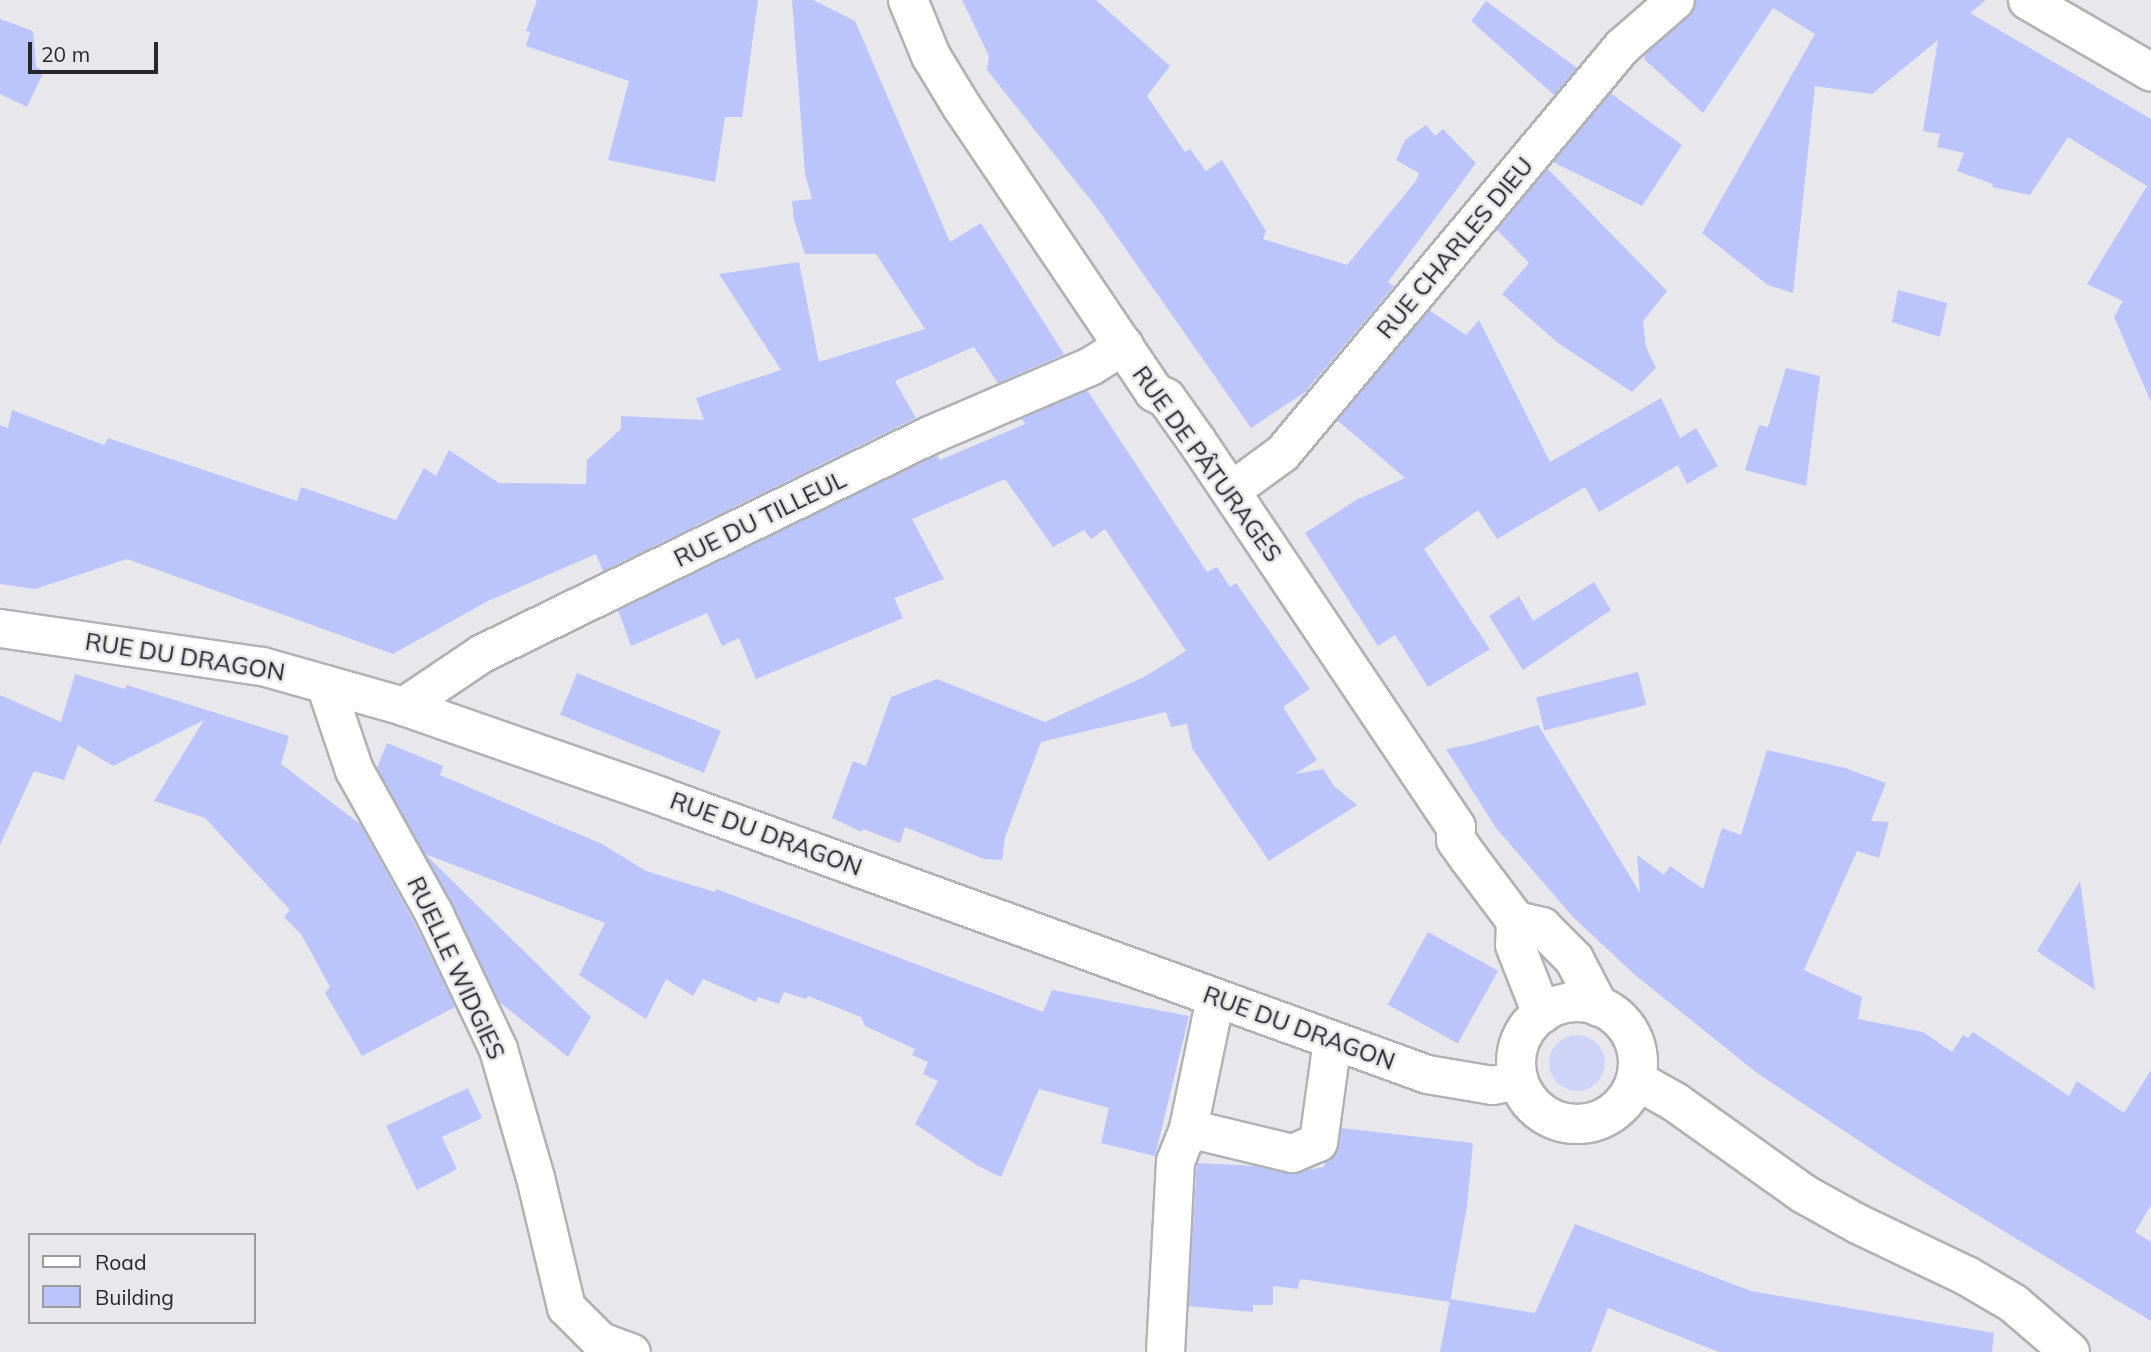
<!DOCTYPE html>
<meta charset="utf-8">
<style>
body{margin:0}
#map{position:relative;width:2151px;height:1352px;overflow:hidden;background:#e8e8ec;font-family:Mulish,sans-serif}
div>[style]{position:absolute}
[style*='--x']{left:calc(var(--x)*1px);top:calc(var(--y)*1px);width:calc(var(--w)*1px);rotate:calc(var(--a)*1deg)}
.green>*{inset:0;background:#ced4f8}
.round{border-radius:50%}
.building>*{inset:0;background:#bbc4fb;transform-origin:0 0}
.roads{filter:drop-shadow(2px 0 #b1b2b5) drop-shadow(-2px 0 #b1b2b5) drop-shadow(0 2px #b1b2b5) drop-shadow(0 -2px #b1b2b5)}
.minor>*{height:37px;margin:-18.5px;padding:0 18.5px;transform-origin:18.5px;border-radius:18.5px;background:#fff}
.tertiary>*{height:38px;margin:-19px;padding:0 19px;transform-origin:19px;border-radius:19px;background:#fff}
.tertiary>.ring{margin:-19px;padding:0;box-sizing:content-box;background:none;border:38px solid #fff;border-radius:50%}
span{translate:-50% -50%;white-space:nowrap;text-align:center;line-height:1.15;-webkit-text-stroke:5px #e8e8ec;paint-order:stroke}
.street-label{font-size:24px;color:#28282a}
.legend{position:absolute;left:28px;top:1233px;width:228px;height:91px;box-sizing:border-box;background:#e8e8ec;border:2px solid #9b9b9e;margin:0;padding:9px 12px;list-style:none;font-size:21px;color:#28282a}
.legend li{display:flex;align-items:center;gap:14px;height:35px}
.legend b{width:35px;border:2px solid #9b9b9e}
.scale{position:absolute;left:28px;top:42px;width:130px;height:32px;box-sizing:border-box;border:4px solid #28282a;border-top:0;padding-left:9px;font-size:21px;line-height:24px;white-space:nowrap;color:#28282a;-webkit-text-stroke:5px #e8e8ec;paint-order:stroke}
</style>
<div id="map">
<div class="green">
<div class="round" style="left:1549px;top:1035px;width:56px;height:56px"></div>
</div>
<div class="building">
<div style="clip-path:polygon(537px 0,758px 0,742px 117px,725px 117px,715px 182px,608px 160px,629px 81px,526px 46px,530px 32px,526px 31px)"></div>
<div style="clip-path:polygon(792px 0,813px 0,855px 21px,950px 242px,981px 223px,1064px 354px,998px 383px,974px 347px,895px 381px,916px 418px,603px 571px,596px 554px,488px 601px,393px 654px,127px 559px,35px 589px,0 584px,0 425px,8px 428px,12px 410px,104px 445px,108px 438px,297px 501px,301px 487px,396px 520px,424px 468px,436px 476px,449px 450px,499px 483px,586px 484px,587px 460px,621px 429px,621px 416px,704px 420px,696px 398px,781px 370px,719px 274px,799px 262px,819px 362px,925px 329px,876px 254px,805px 254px,794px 220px,792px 201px,812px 199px,805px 174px)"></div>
<div style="clip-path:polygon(962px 0,1096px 0,1170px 66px,1147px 96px,1185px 152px,1190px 149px,1206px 171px,1222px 160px,1266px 231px,1263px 239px,1347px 265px,1416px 181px,1419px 173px,1396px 160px,1405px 140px,1426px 125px,1435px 136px,1443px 129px,1476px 163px,1388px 282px,1394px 286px,1305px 392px,1251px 428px,1097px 208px,987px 70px,989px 56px)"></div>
<div style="clip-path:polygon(1695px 0,1986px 0,1970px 13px,2151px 119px,2151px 402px,2114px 317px,2123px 301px,2087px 284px,2147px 186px,2068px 137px,2030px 195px,1992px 187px,1993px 184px,1957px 171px,1964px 153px,1937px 147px,1940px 134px,1923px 131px,1938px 40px,1872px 94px,1815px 86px,1793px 293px,1768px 285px,1702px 233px,1815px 34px,1773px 8px,1703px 113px,1644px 59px,1647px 52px,1689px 15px)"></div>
<div style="clip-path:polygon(1486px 1px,1577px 68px,1554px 95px,1471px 21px)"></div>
<div style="clip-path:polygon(0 19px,33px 31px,36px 67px,44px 71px,27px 107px,0 94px)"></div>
<div style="clip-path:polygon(1610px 93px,1682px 145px,1642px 206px,1553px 162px)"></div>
<div style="clip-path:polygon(1547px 168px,1667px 291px,1643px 321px,1646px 347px,1656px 368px,1632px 392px,1558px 343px,1502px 294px,1529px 263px,1496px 229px)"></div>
<div style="clip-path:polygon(1898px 290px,1947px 303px,1940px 337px,1892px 322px)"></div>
<div style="clip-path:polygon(1429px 310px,1466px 335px,1479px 320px,1550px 462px,1661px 398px,1680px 438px,1696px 428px,1718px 466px,1687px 484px,1678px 465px,1599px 512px,1585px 487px,1497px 539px,1478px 510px,1424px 549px,1490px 649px,1428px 687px,1395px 635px,1378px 646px,1305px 533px,1356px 500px,1405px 478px,1337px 420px)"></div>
<div style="clip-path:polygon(1786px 368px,1820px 376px,1806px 486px,1745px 470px,1759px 425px,1768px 427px)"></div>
<div style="clip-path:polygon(1087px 390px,1207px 572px,1217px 567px,1230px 587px,1236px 583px,1310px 689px,1283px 707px,1317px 760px,1295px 774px,1323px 769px,1334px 786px,1357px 805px,1269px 861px,1192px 748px,1187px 724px,1171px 727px,1166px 712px,1041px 742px,1005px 837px,1002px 860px,984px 859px,905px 827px,900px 843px,863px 829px,862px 832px,832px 818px,853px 761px,866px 766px,891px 697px,937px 679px,1045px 722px,1144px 677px,1186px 651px,1105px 529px,1091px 539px,1084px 530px,1053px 547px,1005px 479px,912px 519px,944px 579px,894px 598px,903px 618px,756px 679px,739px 638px,722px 646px,707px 613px,631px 646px,618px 610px,937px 455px,940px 460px,1025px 424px,1021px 418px)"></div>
<div style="clip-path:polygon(1594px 582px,1611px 610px,1523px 670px,1489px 616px,1519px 596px,1533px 621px)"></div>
<div style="left:1638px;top:672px;width:34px;height:105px;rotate:76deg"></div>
<div style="left:577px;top:673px;width:155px;height:45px;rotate:22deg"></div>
<div style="clip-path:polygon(75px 674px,125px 689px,127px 685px,289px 736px,281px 764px,360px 824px,415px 924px,455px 1007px,362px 1056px,325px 993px,330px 987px,301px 934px,284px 917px,290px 910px,205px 818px,154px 801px,204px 720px,113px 766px,78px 745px,64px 780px,34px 771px,0 845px,0 695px,61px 722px)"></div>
<div style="clip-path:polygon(1538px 725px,1640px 893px,1637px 855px,1664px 875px,1670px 866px,1703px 889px,1722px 828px,1741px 835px,1767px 750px,1845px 768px,1886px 783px,1871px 821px,1889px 822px,1879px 858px,1857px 851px,1804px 970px,1862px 997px,1858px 1019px,1923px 1032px,1952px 1052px,1963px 1035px,1968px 1038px,1973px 1032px,2069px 1096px,2077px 1081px,2124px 1113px,2151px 1070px,2151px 1205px,2135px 1232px,2151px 1242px,2151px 1321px,1894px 1164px,1757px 1073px,1635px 975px,1573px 917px,1496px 828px,1446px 749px,1472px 744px)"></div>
<div style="clip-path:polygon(387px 743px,443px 766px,440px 775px,602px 844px,646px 871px,715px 892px,716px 889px,1043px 1012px,1052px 990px,1189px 1016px,1155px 1156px,1101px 1143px,1109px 1108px,1039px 1089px,1001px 1177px,978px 1166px,915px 1124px,938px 1081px,923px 1074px,928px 1062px,912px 1055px,915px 1049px,865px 1026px,861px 1017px,808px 996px,806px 999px,784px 992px,779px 1004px,758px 997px,756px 1002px,703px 979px,693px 996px,666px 979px,646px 1019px,579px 975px,605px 923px,425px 854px,591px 1017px,568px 1057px,498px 1001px,452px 904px,377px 768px)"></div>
<div style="clip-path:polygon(2080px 881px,2095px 990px,2037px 951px)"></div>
<div style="left:1428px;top:932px;width:80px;height:83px;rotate:29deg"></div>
<div style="clip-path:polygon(468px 1088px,482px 1118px,442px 1137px,457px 1169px,417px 1190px,386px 1126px)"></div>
<div style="clip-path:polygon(1341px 1128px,1473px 1143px,1467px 1206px,1450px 1302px,1300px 1279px,1298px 1289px,1273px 1286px,1273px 1305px,1253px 1305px,1253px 1312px,1188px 1306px,1197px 1163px,1255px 1166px,1288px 1173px,1324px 1167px,1325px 1162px,1335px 1154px)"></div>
<div style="clip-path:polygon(1575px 1224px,1751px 1291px,1994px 1333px,1992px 1352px,1719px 1352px,1608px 1308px,1591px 1352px,1440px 1352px,1450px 1299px,1535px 1313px)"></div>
</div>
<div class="roads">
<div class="minor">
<div style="--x:2027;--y:0;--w:143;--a:30.1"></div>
<div style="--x:1230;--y:491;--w:64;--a:-36.2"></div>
<div style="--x:1282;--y:453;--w:530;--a:-50.13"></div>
<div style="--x:1622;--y:46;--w:70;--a:-41"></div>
<div style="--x:0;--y:628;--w:265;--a:8.3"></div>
<div style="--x:262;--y:666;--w:147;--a:15.8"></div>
<div style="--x:403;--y:706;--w:273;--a:19.2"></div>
<div style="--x:661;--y:796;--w:815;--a:19.95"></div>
<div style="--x:1427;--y:1074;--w:66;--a:9.6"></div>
<div style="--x:1492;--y:1085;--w:26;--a:-11"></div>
<div style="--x:325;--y:684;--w:91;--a:71.4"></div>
<div style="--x:354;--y:770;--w:165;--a:60.9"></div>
<div style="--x:434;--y:914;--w:149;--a:64.6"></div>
<div style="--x:498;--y:1049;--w:133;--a:73.9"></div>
<div style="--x:535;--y:1177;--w:134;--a:76.6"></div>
<div style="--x:566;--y:1307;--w:48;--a:45"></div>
<div style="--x:600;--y:1341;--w:33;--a:20"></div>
<div style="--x:403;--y:706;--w:95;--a:-33.9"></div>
<div style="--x:482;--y:653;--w:497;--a:-26"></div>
<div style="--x:929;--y:435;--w:175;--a:-23.2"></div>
<div style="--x:1090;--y:366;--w:40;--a:-32"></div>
<div style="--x:1188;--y:1128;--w:107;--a:13.5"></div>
<div style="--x:1292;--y:1153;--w:28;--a:-23"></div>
<div style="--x:1318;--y:1142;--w:103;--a:-82.2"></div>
<div style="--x:1165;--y:1352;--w:191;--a:-87"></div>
<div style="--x:1175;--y:1161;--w:35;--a:-68"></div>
<div style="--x:1188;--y:1128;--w:133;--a:-78.3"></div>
</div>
<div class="tertiary">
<div style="--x:908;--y:0;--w:61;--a:67.7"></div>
<div style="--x:931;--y:56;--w:60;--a:58.7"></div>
<div style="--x:962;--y:107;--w:344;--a:56"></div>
<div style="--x:1154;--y:392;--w:13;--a:27"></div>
<div style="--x:1166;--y:398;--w:52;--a:54.5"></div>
<div style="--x:1196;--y:440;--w:466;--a:56.1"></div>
<div style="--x:1456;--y:827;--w:13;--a:90"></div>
<div style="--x:1456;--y:840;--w:21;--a:55"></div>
<div style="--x:1468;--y:857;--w:80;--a:53.1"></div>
<div style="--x:1516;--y:921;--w:27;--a:13"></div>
<div style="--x:1542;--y:927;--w:45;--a:45"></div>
<div style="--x:1574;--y:959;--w:54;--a:62.5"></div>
<div style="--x:1516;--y:921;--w:24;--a:92"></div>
<div style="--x:1515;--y:945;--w:74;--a:68.6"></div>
<div class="ring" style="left:1516px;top:1002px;width:84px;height:84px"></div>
<div style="--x:1636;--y:1080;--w:45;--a:29.4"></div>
<div style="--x:1675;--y:1102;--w:158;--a:35.5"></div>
<div style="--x:1804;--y:1194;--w:62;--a:29.1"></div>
<div style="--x:1858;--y:1224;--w:121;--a:25.5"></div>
<div style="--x:1967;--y:1276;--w:53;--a:30.4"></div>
<div style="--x:2013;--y:1303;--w:75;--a:40.7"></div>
</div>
</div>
<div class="street-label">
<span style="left:1455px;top:248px;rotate:-50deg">RUE CHARLES DIEU</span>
<span style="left:1207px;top:464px;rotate:54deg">RUE DE PÂTURAGES</span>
<span style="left:760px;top:519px;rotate:-26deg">RUE DU TILLEUL</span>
<span style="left:185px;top:657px;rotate:9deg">RUE DU DRAGON</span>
<span style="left:766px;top:834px;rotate:20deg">RUE DU DRAGON</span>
<span style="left:456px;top:968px;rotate:65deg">RUELLE WIDGIES</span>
<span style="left:1299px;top:1028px;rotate:20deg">RUE DU DRAGON</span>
</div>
<ul class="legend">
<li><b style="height:9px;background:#fff"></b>Road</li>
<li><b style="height:19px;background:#bbc4fb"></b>Building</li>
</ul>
<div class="scale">20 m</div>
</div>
